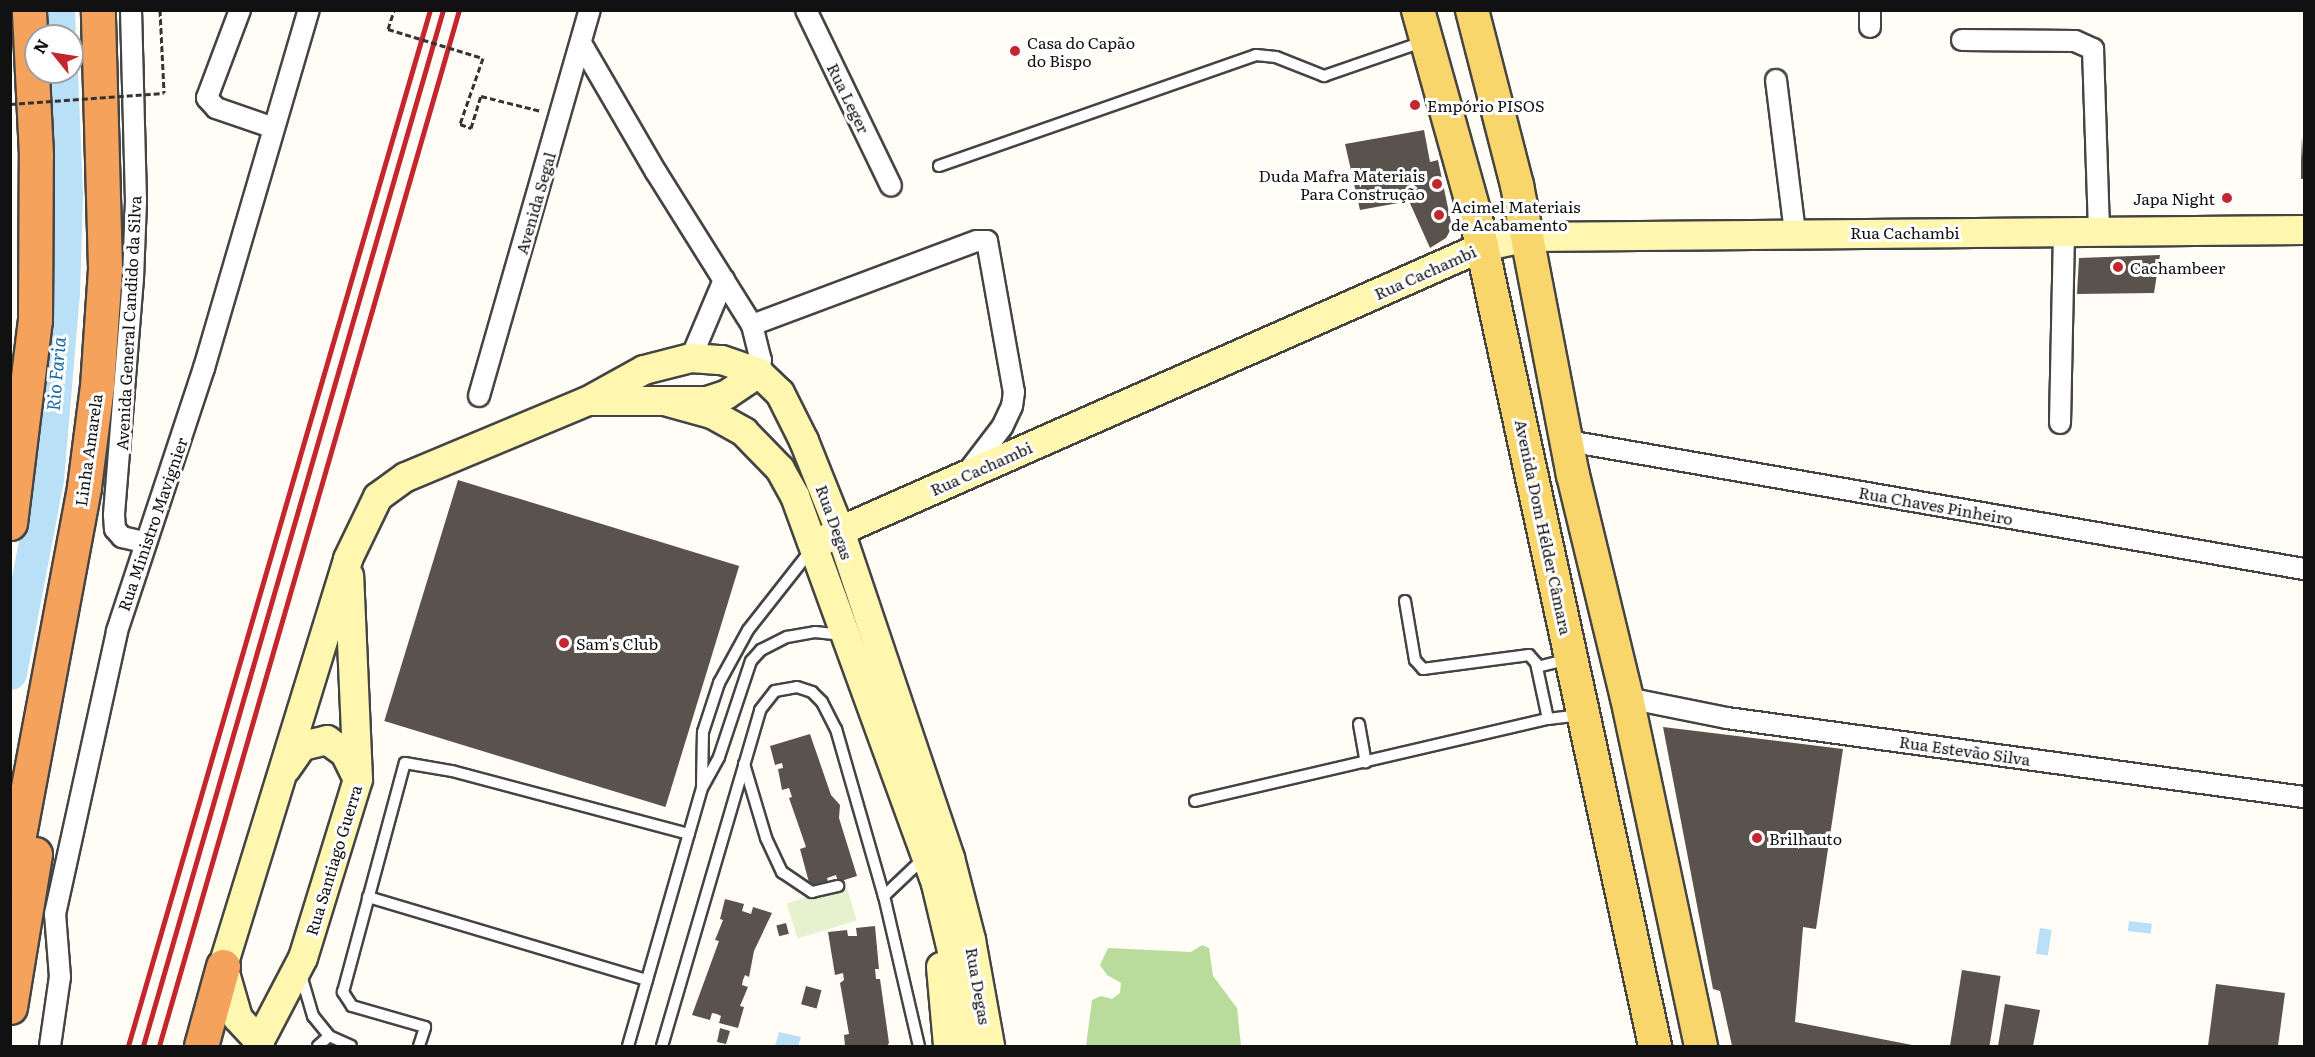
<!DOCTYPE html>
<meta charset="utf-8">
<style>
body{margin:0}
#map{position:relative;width:2315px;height:1057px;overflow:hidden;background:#fffdf5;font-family:Literata,serif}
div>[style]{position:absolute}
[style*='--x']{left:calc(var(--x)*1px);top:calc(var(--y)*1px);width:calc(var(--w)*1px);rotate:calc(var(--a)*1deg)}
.forest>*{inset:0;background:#b9dc9c}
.pitch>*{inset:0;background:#e6f2cf;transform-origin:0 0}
.water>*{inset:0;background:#b9e0f7;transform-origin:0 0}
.river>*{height:33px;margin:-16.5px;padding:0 16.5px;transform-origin:16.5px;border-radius:16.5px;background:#b9e0f7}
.building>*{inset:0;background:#5a524d;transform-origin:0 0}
.path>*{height:3px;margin-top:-1.5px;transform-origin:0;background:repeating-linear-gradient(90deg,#333 0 6px,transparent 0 9px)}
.roads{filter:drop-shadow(2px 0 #444) drop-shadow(-2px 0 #444) drop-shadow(0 2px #444) drop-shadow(0 -2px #444)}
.lane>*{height:10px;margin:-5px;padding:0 5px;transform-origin:5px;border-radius:5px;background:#fff}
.street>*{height:20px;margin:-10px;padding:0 10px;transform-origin:10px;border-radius:10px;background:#fff}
.secondary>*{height:28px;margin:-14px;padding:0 14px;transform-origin:14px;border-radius:14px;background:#fff6b0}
.primary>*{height:32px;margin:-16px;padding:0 16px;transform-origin:16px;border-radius:16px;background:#f9d66b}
.highway>*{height:33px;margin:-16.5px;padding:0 16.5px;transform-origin:16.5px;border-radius:16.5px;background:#f5a25d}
.rail>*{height:4.5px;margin:-2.25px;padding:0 2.25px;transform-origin:2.25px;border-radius:2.25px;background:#c4262e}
.path-bridge>*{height:3px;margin-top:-1.5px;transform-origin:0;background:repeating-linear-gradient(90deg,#333 0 6px,transparent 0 9px)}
.dots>*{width:16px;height:16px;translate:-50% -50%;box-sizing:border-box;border:3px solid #fff;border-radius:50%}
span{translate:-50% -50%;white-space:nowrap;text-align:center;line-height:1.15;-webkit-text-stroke:6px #fff;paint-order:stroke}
.poi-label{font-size:16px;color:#111}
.left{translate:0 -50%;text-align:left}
.right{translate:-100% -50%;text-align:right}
.street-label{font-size:16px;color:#111}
.water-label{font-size:18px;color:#1768a6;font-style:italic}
.frame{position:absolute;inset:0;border:12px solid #111;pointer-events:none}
.north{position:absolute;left:24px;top:24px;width:60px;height:60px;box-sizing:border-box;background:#fff;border:2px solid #a0a0a0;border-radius:50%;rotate:300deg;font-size:16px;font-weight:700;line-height:24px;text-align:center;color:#111}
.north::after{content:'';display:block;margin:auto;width:21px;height:27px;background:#c4262e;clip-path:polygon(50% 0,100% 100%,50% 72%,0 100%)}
</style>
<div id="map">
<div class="forest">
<div style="clip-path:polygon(1202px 945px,1209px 948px,1213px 976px,1237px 1008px,1241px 1046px,1086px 1046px,1092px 1000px,1101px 996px,1112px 999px,1120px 993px,1121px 983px,1107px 975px,1100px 965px,1108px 948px,1191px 952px)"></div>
</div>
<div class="pitch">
<div style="left:846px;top:885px;width:37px;height:62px;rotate:73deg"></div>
</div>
<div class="water">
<div style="left:2129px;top:921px;width:23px;height:10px;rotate:7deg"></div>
<div style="left:2040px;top:928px;width:12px;height:26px;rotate:9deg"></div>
<div style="clip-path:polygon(779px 1032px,801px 1037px,798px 1046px,775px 1046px)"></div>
</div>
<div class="river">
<div style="--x:58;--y:10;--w:26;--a:88"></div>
<div style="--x:10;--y:673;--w:197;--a:-79.2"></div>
<div style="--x:47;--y:479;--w:187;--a:-85.1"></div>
<div style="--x:63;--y:293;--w:98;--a:-88.2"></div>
<div style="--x:66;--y:195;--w:123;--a:-92.3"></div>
</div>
<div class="building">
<div style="clip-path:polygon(1424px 130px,1430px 162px,1438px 160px,1452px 227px,1446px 238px,1430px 248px,1409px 201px,1360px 210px,1345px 144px)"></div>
<div style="clip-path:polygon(2302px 136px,2304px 179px,2301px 179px,2301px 162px)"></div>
<div style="clip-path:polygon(2160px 255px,2154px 293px,2077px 294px,2079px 258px)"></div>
<div style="left:458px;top:480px;width:294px;height:252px;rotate:17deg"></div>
<div style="clip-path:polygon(1663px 727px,1843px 749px,1816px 929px,1803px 927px,1795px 1022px,1917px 1046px,1732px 1046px,1720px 991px,1713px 989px)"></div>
<div style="clip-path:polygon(810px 734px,831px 795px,840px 805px,839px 818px,857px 876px,838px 882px,836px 875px,827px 878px,829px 885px,811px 890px,800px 849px,806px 847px,789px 798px,792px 797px,789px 788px,782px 790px,778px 769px,783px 768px,782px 763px,775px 765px,770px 746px)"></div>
<div style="clip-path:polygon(725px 899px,744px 904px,742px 911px,751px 914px,753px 907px,772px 913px,754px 951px,749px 977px,745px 975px,743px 980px,742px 985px,748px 987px,740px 1006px,744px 1007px,738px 1028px,719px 1023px,721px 1016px,717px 1014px,712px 1013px,710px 1020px,692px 1015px,719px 941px,715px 940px,723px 920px,720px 919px)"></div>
<div style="left:786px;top:923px;width:11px;height:10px;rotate:75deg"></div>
<div style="clip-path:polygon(875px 926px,879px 969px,875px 969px,876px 979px,880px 979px,889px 1043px,887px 1046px,845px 1046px,844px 1035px,849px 1034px,840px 983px,844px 980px,843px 973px,835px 975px,828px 932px,847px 930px,848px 936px,857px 936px,856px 928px)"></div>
<div style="left:1962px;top:970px;width:39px;height:77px;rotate:9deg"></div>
<div style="clip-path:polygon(2216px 984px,2285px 993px,2278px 1046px,2208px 1046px)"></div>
<div style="left:806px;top:986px;width:16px;height:19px;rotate:15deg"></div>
<div style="clip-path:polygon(2005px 1004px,2040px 1010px,2033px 1046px,1998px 1046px)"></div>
<div style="clip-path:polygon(720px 1028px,730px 1031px,726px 1044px,717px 1042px)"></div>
</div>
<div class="path">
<div style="--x:160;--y:10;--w:83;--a:87.2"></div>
<div style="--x:388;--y:29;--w:20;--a:-72"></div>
<div style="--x:483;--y:58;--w:70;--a:109.2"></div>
<div style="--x:460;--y:124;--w:12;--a:20"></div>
<div style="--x:471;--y:128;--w:34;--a:-73"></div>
<div style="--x:481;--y:96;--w:62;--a:14"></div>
</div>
<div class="roads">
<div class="lane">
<div style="--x:939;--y:166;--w:336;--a:-19.3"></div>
<div style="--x:1256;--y:55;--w:20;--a:6"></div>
<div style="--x:1276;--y:57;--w:52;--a:21.6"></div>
<div style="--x:1324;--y:76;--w:107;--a:-19.1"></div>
<div style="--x:1405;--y:601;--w:60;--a:80.4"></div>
<div style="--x:1415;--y:660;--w:12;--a:48"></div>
<div style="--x:1423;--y:669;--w:107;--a:-7.5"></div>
<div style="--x:1529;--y:655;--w:11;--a:49"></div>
<div style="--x:1536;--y:663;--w:57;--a:77.9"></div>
<div style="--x:1537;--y:667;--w:34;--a:-14"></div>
<div style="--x:1359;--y:724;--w:39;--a:80"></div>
<div style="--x:744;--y:764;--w:77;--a:73.4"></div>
<div style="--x:766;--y:838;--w:38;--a:65"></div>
<div style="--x:782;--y:872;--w:36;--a:34"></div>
<div style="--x:812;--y:892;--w:27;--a:-13"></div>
<div style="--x:702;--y:787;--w:55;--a:-89"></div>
<div style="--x:703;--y:732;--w:52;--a:-71.9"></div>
<div style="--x:719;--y:683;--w:60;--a:-61.3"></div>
<div style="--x:748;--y:630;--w:102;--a:-51.8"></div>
<div style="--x:1195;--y:801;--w:362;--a:-13.1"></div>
<div style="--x:1548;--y:719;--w:33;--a:-7"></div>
<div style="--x:884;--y:896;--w:55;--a:-43.5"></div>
<div style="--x:368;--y:897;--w:291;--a:16.6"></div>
<div style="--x:301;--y:975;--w:43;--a:73.7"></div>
<div style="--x:313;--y:1016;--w:26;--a:51"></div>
<div style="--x:329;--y:1036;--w:24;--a:24"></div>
<div style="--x:318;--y:1046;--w:15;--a:-42"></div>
<div style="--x:419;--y:1046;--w:20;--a:-72"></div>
<div style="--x:425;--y:1027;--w:76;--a:-164"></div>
<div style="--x:352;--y:1006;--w:17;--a:-123"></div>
<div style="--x:343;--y:992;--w:237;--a:-74.9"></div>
<div style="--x:405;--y:763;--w:48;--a:9.7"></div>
<div style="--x:452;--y:771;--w:245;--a:14.9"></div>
<div style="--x:628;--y:1046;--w:268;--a:-74"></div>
<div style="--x:702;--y:788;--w:35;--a:-61"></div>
<div style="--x:719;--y:757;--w:101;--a:-71.6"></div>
<div style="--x:751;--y:661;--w:15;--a:-48"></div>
<div style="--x:761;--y:650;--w:29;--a:-27"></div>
<div style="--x:787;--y:637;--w:28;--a:-10"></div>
<div style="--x:815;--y:632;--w:28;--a:6"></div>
<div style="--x:662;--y:1046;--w:350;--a:-73.7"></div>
<div style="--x:760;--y:710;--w:24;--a:-52"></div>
<div style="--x:775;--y:691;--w:22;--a:-10"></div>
<div style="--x:797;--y:687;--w:16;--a:18"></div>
<div style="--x:812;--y:692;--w:14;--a:45"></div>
<div style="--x:822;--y:702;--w:30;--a:63"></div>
<div style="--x:836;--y:729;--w:174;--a:74"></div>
<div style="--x:884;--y:896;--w:154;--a:76.9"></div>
</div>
<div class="street">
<div style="--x:131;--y:10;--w:191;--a:88.5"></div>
<div style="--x:136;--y:201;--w:77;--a:92.2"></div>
<div style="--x:133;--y:278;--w:238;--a:94.6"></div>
<div style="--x:114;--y:515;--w:14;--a:86"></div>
<div style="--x:115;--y:529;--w:11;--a:49"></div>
<div style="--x:122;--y:537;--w:23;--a:13"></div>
<div style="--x:240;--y:10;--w:94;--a:110.6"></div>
<div style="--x:207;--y:98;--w:13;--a:48"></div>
<div style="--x:216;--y:108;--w:61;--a:19"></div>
<div style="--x:806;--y:10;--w:195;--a:64.2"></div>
<div style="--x:1870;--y:27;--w:17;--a:-90"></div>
<div style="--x:1962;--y:40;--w:113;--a:0.5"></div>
<div style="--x:2075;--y:41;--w:20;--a:24"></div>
<div style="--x:2093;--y:49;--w:183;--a:88.1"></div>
<div style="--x:582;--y:45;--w:147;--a:59.8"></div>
<div style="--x:656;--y:172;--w:181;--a:57.9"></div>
<div style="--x:752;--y:325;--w:36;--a:76"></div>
<div style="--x:761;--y:360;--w:13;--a:99"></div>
<div style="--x:1776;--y:80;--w:153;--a:82.9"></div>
<div style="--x:752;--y:325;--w:240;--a:-20.5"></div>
<div style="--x:977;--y:241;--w:10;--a:0"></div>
<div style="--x:987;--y:241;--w:153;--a:79.9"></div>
<div style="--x:1014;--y:392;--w:14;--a:98"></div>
<div style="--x:1012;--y:406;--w:23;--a:115"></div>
<div style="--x:1002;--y:427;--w:58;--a:127.3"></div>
<div style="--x:691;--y:358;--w:85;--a:-67.1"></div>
<div style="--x:479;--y:396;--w:402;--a:-74"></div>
<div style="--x:2060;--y:423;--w:191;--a:-88.8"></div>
<div style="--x:1568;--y:441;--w:747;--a:9.87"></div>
<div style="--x:1627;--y:698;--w:102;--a:11.3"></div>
<div style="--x:1727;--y:718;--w:582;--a:7.8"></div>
<div style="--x:50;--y:1046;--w:70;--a:-81.8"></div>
<div style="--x:60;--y:977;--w:63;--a:-94.5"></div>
<div style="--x:55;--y:914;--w:290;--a:-77.6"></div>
<div style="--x:117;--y:631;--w:277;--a:-71.7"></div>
<div style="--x:204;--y:368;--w:373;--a:-73.7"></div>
</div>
<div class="secondary">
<div style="--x:590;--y:401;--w:117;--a:0"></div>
<div style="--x:707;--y:401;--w:20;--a:-18"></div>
<div style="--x:726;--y:395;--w:40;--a:-34"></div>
<div style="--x:668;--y:402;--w:46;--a:15.3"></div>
<div style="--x:712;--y:414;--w:37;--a:29"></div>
<div style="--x:744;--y:432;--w:52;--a:45.8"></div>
<div style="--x:780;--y:469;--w:31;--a:61"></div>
<div style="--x:795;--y:496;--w:413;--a:70"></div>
<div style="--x:936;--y:884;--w:108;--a:76.6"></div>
<div style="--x:961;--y:989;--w:58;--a:82"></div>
<div style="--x:814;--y:546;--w:30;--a:-30"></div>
<div style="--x:840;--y:531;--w:702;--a:-23.86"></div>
<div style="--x:1482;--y:247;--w:47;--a:-12.3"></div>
<div style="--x:1528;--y:237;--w:776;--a:-0.52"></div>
<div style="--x:286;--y:769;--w:28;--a:-55"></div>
<div style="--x:302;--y:746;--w:26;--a:-13"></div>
<div style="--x:327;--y:740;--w:22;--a:36"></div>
<div style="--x:345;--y:753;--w:28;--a:64"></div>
<div style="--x:941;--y:967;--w:79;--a:84.9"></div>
<div style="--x:260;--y:1042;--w:33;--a:-133"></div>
<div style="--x:238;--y:1018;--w:54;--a:-106.1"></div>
<div style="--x:223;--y:966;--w:426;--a:-72.9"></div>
<div style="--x:348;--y:559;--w:69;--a:-64.2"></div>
<div style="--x:378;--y:497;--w:34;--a:-36"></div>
<div style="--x:406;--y:477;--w:197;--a:-22.7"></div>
<div style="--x:588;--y:401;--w:64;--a:-29"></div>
<div style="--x:644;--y:370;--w:49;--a:-14.3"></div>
<div style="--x:691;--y:358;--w:31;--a:4"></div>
<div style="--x:722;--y:360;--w:39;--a:19"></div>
<div style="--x:759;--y:373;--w:29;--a:44"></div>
<div style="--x:780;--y:393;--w:54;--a:63.4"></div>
<div style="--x:804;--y:441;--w:97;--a:68.2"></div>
<div style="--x:840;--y:531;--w:345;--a:71.4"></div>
<div style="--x:950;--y:858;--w:85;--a:75.6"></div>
<div style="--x:971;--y:940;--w:108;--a:79.8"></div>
<div style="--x:257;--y:1046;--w:99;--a:-62.4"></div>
<div style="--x:303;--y:958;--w:187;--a:-72.9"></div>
<div style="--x:358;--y:779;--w:203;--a:-92.5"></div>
</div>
<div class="primary">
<div style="--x:1418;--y:10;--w:212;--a:74.4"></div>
<div style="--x:1475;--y:214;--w:851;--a:77.79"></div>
<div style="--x:1472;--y:10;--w:181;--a:75.6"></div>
<div style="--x:1517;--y:185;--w:295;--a:79.1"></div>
<div style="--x:1573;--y:475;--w:229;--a:76.4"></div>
<div style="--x:1627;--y:698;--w:356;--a:78"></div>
</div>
<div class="highway">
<div style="--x:10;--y:523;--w:205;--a:-83"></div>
<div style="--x:35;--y:320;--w:165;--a:-89.7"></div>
<div style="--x:36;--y:155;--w:145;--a:-92.8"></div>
<div style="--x:10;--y:883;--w:403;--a:-79.4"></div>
<div style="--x:84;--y:487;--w:102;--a:-82.7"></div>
<div style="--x:97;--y:386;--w:118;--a:-86.1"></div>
<div style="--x:105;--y:268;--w:258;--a:-91.6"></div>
<div style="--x:10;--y:1007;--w:155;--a:-80.7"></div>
<div style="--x:201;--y:1046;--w:83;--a:-74.6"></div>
</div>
</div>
<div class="rail">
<div style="--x:128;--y:1046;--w:1079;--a:-73.75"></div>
<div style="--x:143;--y:1046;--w:1079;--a:-73.85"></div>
<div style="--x:159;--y:1046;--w:1079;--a:-73.85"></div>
</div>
<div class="path-bridge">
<div style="--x:388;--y:29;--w:99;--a:17"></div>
<div style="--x:10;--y:104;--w:154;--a:-4.1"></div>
</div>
<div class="dots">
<div style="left:1015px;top:51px;background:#c4262e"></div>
<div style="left:1415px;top:105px;background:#c4262e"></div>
<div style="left:1437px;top:184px;background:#c4262e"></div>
<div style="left:2227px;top:198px;background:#c4262e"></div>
<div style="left:1439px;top:215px;background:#c4262e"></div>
<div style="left:2118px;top:267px;background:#c4262e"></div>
<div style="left:564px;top:643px;background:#c4262e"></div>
<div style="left:1757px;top:838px;background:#c4262e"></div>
</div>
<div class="poi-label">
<span class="left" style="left:1027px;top:51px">Casa do Capão<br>do Bispo</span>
<span class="left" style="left:1427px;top:105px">Empório PISOS</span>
<span class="right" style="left:1425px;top:184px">Duda Mafra Materiais<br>Para Construção</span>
<span class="right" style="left:2215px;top:198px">Japa Night</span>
<span class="left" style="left:1451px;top:215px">Acimel Materiais<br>de Acabamento</span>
<span class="left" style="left:2130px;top:267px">Cachambeer</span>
<span class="left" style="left:576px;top:643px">Sam's Club</span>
<span class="left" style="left:1769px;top:838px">Brilhauto</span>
</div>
<div class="street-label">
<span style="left:849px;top:98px;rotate:64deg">Rua Leger</span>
<span style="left:535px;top:203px;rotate:-74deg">Avenida Segal</span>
<span style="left:1905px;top:232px">Rua Cachambi</span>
<span style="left:1425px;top:272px;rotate:-24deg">Rua Cachambi</span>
<span style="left:128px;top:323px;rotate:-87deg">Avenida General Candido da Silva</span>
<span style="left:88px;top:450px;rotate:-82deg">Linha Amarela</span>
<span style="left:981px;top:468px;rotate:-24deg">Rua Cachambi</span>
<span style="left:1936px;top:505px;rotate:10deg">Rua Chaves Pinheiro</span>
<span style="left:835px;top:522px;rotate:70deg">Rua Degas</span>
<span style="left:152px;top:524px;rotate:-71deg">Rua Ministro Mavignier</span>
<span style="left:1544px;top:527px;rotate:78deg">Avenida Dom Hélder Câmara</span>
<span style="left:1965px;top:750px;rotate:8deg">Rua Estevão Silva</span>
<span style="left:333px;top:860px;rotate:-73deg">Rua Santiago Guerra</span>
<span style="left:979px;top:986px;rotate:80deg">Rua Degas</span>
</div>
<div class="water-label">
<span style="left:56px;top:374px;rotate:-85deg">Rio Faria</span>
</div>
<div class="frame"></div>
<div class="north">N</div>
</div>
